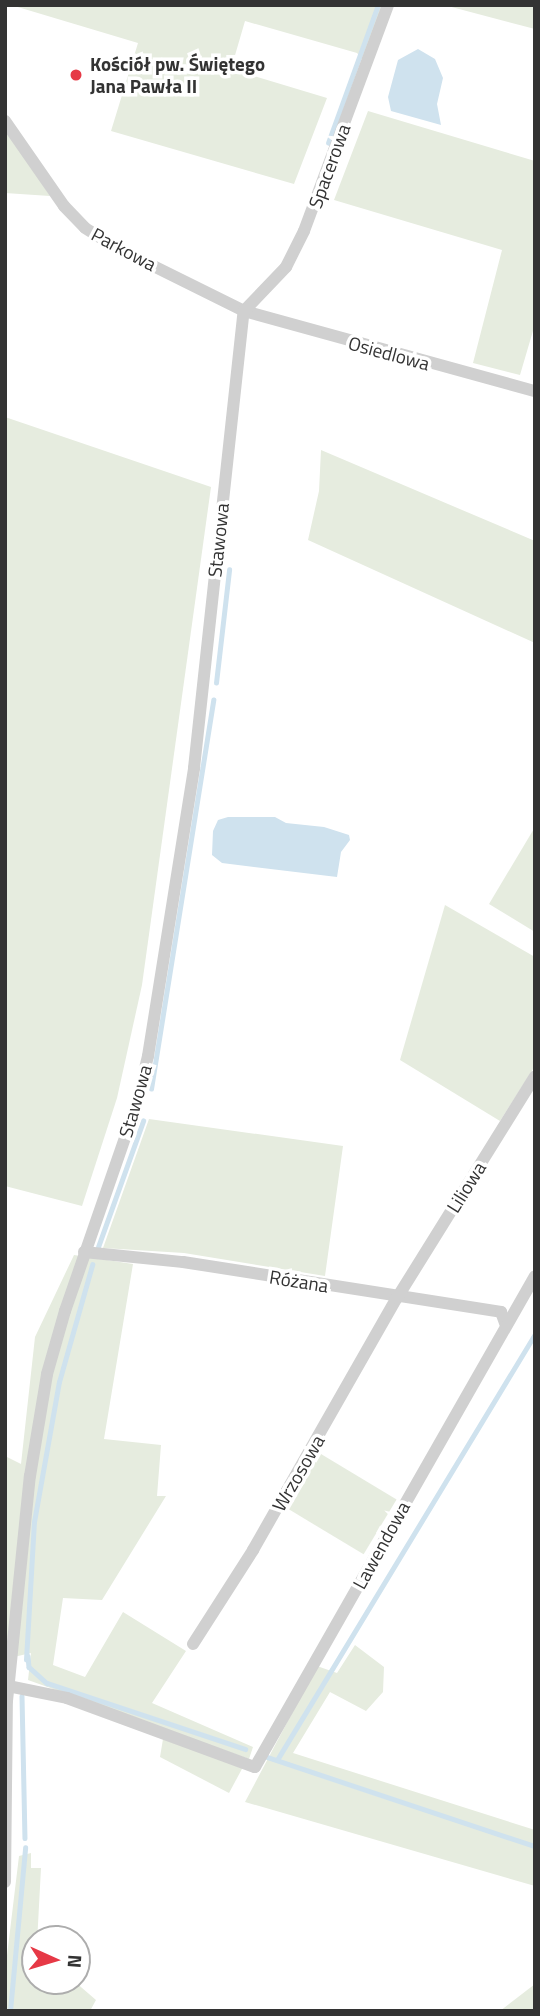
<!DOCTYPE html>
<meta charset="utf-8">
<style>
body{margin:0}
#map{position:relative;width:540px;height:2016px;overflow:hidden;background:#fff;font-family:"Titillium Web",sans-serif}
div>[style]{position:absolute}
[style*='--x']{left:calc(var(--x)*1px);top:calc(var(--y)*1px);width:calc(var(--w)*1px);rotate:calc(var(--a)*1deg)}
.green>*{inset:0;background:#e6ecdf;transform-origin:0 0}
.water>*{inset:0;background:#cfe2ee}
.stream>*{height:4.5px;margin:-2.25px;padding:0 2.25px;transform-origin:2.25px;border-radius:2.25px;background:#cfe2ee}
.street>*{height:12px;margin:-6px;padding:0 6px;transform-origin:6px;border-radius:6px;background:#d0d0d0}
.dots>*{width:19px;height:19px;translate:-50% -50%;box-sizing:border-box;border:4px solid #fff;border-radius:50%}
span{translate:-50% -50%;white-space:nowrap;text-align:center;line-height:1.15;-webkit-text-stroke:7px #fff;paint-order:stroke}
.poi-label{font-size:19px;color:#333;font-weight:700}
.left{translate:0 -50%;text-align:left}
.street-label{font-size:19px;color:#333}
.frame{position:absolute;inset:0;border:7px solid #333;pointer-events:none}
.north{position:absolute;left:21px;top:1925px;width:70px;height:70px;box-sizing:border-box;background:#fff;border:2px solid #adadad;border-radius:50%;rotate:94deg;font-size:19px;font-weight:700;line-height:28px;text-align:center;color:#333}
.north::after{content:'';display:block;margin:auto;width:24px;height:32px;background:#e63946;clip-path:polygon(50% 0,100% 100%,50% 72%,0 100%)}
</style>
<div id="map">
<div class="green">
<div style="clip-path:polygon(11px 5px,382px 5px,363px 60px,357px 53px,245px 21px,231px 69px,327px 98px,294px 184px,111px 131px,138px 43px)"></div>
<div style="clip-path:polygon(444px 5px,535px 5px,535px 29px)"></div>
<div style="clip-path:polygon(368px 111px,535px 161px,535px 324px,520px 375px,473px 363px,502px 250px,334px 200px)"></div>
<div style="clip-path:polygon(5px 126px,50px 196px,5px 193px)"></div>
<div style="clip-path:polygon(5px 417px,211px 487px,142px 985px,117px 1098px,82px 1206px,5px 1186px)"></div>
<div style="clip-path:polygon(321px 450px,535px 541px,535px 643px,308px 540px,319px 491px)"></div>
<div style="clip-path:polygon(535px 827px,535px 932px,489px 904px)"></div>
<div style="clip-path:polygon(445px 905px,535px 957px,535px 1066px,500px 1121px,400px 1060px)"></div>
<div style="clip-path:polygon(149px 1119px,343px 1146px,325px 1276px,184px 1253px,103px 1248px)"></div>
<div style="clip-path:polygon(74px 1255px,133px 1264px,104px 1439px,161px 1445px,157px 1496px,166px 1496px,102px 1600px,63px 1598px,53px 1665px,85px 1677px,123px 1612px,186px 1651px,152px 1703px,253px 1747px,249px 1759px,28px 1680px,31px 1653px,5px 1659px,5px 1456px,21px 1464px,35px 1337px)"></div>
<div style="left:316px;top:1451px;width:94px;height:64px;rotate:31deg"></div>
<div style="clip-path:polygon(355px 1645px,384px 1667px,383px 1692px,366px 1711px,330px 1692px,293px 1753px,535px 1830px,535px 1886px,245px 1802px,317px 1666px,337px 1673px)"></div>
<div style="clip-path:polygon(163px 1739px,243px 1767px,229px 1793px,160px 1757px)"></div>
<div style="clip-path:polygon(31px 1853px,31px 1868px,41px 1868px,35px 1981px,74px 1981px,96px 2000px,90px 2011px,5px 2011px,5px 1972px,19px 1856px)"></div>
<div style="clip-path:polygon(535px 1984px,535px 2011px,500px 2011px)"></div>
</div>
<div class="water">
<div style="clip-path:polygon(418px 49px,435px 59px,443px 78px,437px 104px,441px 125px,391px 111px,388px 97px,398px 60px)"></div>
<div style="clip-path:polygon(228px 817px,275px 817px,286px 823px,324px 827px,349px 835px,350px 840px,341px 852px,337px 877px,222px 863px,212px 855px,213px 831px,218px 820px)"></div>
</div>
<div class="stream">
<div style="--x:328;--y:143;--w:147;--a:-70.1"></div>
<div style="--x:216;--y:683;--w:114;--a:-83.4"></div>
<div style="--x:151;--y:1089;--w:394;--a:-80.9"></div>
<div style="--x:98;--y:1247;--w:134;--a:-70.3"></div>
<div style="--x:28;--y:1656;--w:11;--a:85"></div>
<div style="--x:29;--y:1667;--w:24;--a:42"></div>
<div style="--x:47;--y:1683;--w:209;--a:18.4"></div>
<div style="--x:26;--y:1660;--w:138;--a:-86.7"></div>
<div style="--x:34;--y:1522;--w:142;--a:-79.9"></div>
<div style="--x:59;--y:1382;--w:122;--a:-74.2"></div>
<div style="--x:22;--y:1696;--w:142;--a:88.8"></div>
<div style="--x:264;--y:1756;--w:286;--a:18.4"></div>
<div style="--x:277;--y:1760;--w:498;--a:-58.8"></div>
<div style="--x:10;--y:2011;--w:164;--a:-84.7"></div>
</div>
<div class="street">
<div style="--x:5;--y:121;--w:103;--a:55.2"></div>
<div style="--x:64;--y:206;--w:30;--a:46"></div>
<div style="--x:85;--y:228;--w:40;--a:32"></div>
<div style="--x:119;--y:249;--w:140;--a:26.4"></div>
<div style="--x:244;--y:311;--w:302;--a:15.4"></div>
<div style="--x:244;--y:311;--w:61;--a:-46.3"></div>
<div style="--x:286;--y:267;--w:40;--a:-63.4"></div>
<div style="--x:304;--y:231;--w:241;--a:-69.6"></div>
<div style="--x:84;--y:1252;--w:100;--a:5.8"></div>
<div style="--x:183;--y:1262;--w:322;--a:8.9"></div>
<div style="--x:501;--y:1312;--w:12;--a:70"></div>
<div style="--x:193;--y:1644;--w:112;--a:-57.4"></div>
<div style="--x:253;--y:1550;--w:290;--a:-60.3"></div>
<div style="--x:397;--y:1298;--w:261;--a:-58.1"></div>
<div style="--x:8;--y:1686;--w:60;--a:11.5"></div>
<div style="--x:67;--y:1698;--w:200;--a:20.2"></div>
<div style="--x:255;--y:1767;--w:565;--a:-60.31"></div>
<div style="--x:5;--y:1882;--w:181;--a:-89.4"></div>
<div style="--x:7;--y:1701;--w:226;--a:-84.2"></div>
<div style="--x:30;--y:1476;--w:103;--a:-80.5"></div>
<div style="--x:47;--y:1374;--w:66;--a:-74.1"></div>
<div style="--x:65;--y:1311;--w:217;--a:-70.9"></div>
<div style="--x:136;--y:1106;--w:51;--a:-76.5"></div>
<div style="--x:148;--y:1056;--w:292;--a:-80.9"></div>
<div style="--x:194;--y:768;--w:460;--a:-83.8"></div>
</div>
<div class="dots">
<div style="left:76px;top:75px;background:#e63946"></div>
</div>
<div class="poi-label">
<span class="left" style="left:90px;top:75px">Kościół pw. Świętego<br>Jana Pawła II</span>
</div>
<div class="street-label">
<span style="left:329px;top:166px;rotate:-70deg">Spacerowa</span>
<span style="left:124px;top:249px;rotate:28deg">Parkowa</span>
<span style="left:389px;top:353px;rotate:15deg">Osiedlowa</span>
<span style="left:218px;top:540px;rotate:-84deg">Stawowa</span>
<span style="left:135px;top:1101px;rotate:-74deg">Stawowa</span>
<span style="left:466px;top:1187px;rotate:-58deg">Liliowa</span>
<span style="left:299px;top:1281px;rotate:9deg">Różana</span>
<span style="left:298px;top:1473px;rotate:-60deg">Wrzosowa</span>
<span style="left:381px;top:1545px;rotate:-61deg">Lawendowa</span>
</div>
<div class="frame"></div>
<div class="north">N</div>
</div>
